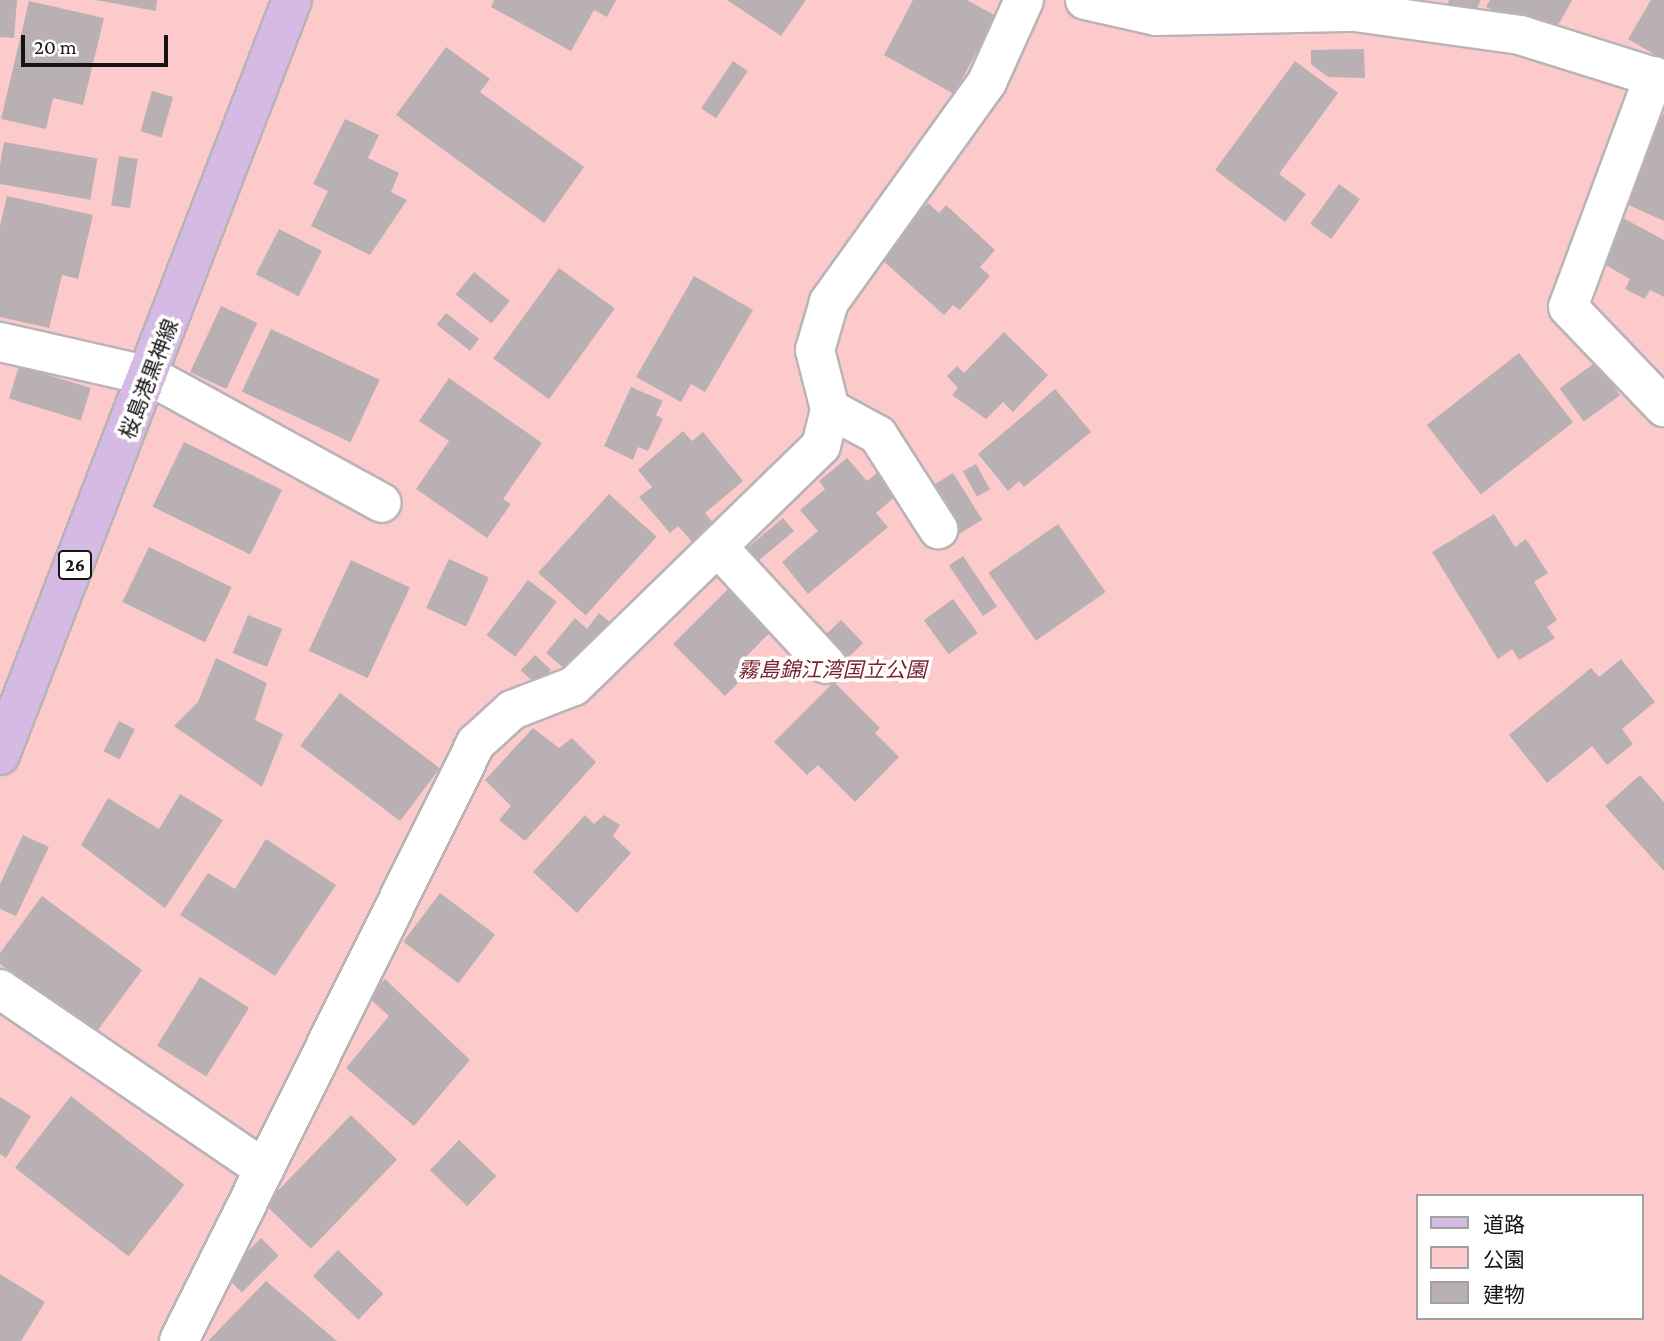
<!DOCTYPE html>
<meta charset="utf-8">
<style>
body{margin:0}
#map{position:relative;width:1664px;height:1341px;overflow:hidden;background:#ebe3e9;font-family:"Crimson Pro","Noto Sans JP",serif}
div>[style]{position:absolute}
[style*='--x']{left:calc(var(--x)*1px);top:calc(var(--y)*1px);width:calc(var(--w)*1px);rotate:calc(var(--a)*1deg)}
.green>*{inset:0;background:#fdcacb}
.building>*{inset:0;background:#b9b0b3;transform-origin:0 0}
.roads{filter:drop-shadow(2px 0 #bab3b8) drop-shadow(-2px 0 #bab3b8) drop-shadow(0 2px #bab3b8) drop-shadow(0 -2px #bab3b8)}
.minor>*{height:38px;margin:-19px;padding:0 19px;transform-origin:19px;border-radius:19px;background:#fff}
.major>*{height:38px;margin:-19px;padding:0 19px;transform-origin:19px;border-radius:19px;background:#d5bae3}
span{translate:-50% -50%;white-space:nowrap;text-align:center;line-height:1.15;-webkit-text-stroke:7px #fff;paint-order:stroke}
.shield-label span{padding:2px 5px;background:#fff;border:2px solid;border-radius:5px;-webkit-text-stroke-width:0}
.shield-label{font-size:19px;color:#161315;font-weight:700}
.street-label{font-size:21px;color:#161315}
.park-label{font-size:21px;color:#7a222e;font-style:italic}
.legend{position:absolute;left:1416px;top:1194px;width:228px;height:126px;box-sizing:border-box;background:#fff;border:2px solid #a2a1a1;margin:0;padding:9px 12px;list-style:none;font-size:21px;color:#161315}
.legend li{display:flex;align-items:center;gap:14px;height:35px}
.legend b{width:35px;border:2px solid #a2a1a1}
.scale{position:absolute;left:21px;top:35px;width:147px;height:32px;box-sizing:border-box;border:4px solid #161315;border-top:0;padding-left:9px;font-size:21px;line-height:24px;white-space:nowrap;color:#161315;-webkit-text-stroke:5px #fff;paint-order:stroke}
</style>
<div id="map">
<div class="green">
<div style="clip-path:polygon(evenodd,0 0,1664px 0,1664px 1341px,0 1341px,0 0,1417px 1196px,1641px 1196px,1641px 1318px,1417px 1318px,1417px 1196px)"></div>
</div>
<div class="building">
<div style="clip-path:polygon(0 0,17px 0,14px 38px,0 37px)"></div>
<div style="clip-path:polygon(96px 0,157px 0,156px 11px)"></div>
<div style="clip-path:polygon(494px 0,616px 0,607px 17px,594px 10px,571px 51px,491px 7px)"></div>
<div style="clip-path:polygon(727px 0,806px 0,781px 36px)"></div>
<div style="clip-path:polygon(913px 0,967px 0,996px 16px,954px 94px,884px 55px)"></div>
<div style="clip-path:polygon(1449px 0,1481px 0,1472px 18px,1447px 6px)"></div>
<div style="clip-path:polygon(1490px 0,1572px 0,1552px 36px,1486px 7px)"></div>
<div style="clip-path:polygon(1651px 0,1664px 0,1664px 60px,1628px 39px)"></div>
<div style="clip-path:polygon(29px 1px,104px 18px,83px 105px,53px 98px,46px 129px,1px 119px)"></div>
<div style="clip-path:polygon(446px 47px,490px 79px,480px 92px,584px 167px,544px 223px,396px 115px)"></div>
<div style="clip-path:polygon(1364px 49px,1365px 78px,1328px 77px,1311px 64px,1311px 50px)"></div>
<div style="left:733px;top:61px;width:18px;height:57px;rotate:34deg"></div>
<div style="clip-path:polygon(1295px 61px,1338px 93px,1279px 174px,1306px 194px,1285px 222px,1215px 170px)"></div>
<div style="left:152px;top:91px;width:22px;height:42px;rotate:16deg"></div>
<div style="clip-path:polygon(1664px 113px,1664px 221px,1622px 202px)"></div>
<div style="clip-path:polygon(345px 119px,379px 135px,368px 158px,399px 173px,391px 192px,407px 200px,370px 255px,311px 226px,328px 191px,313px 184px)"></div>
<div style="left:4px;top:142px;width:95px;height:42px;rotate:10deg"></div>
<div style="left:119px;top:156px;width:19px;height:50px;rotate:9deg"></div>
<div style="left:1339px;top:184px;width:26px;height:49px;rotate:36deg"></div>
<div style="clip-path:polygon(7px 196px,93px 215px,78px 279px,62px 275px,49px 328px,0 317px,0 226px)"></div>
<div style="clip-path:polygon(928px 203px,939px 213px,946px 205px,995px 250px,980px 267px,990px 276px,960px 310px,953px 305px,944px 315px,880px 258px)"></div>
<div style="clip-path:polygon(1623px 218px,1664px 240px,1664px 297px,1650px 290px,1645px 299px,1625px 289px,1630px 279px,1600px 262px)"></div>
<div style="left:279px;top:229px;width:48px;height:51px;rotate:27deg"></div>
<div style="left:559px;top:268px;width:69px;height:112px;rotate:36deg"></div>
<div style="left:474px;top:272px;width:46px;height:29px;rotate:39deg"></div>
<div style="clip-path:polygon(694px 276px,753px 310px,705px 392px,691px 384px,681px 402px,636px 377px)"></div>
<div style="left:221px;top:306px;width:40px;height:73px;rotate:25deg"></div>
<div style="left:446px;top:313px;width:42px;height:15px;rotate:38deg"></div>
<div style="left:271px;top:329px;width:120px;height:69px;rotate:25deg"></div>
<div style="clip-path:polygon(1004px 332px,1048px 375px,1013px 412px,1003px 402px,986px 419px,952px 395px,958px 388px,947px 376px,957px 366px,964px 373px)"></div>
<div style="left:1519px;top:353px;width:88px;height:117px;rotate:52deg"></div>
<div style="left:1596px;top:362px;width:41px;height:45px;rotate:54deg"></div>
<div style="left:19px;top:366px;width:75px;height:34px;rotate:17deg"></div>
<div style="clip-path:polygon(449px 378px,542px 443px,503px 499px,511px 504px,487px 538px,416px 489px,449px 441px,419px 421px)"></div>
<div style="clip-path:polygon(631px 387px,663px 401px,656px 415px,663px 419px,648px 451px,638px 447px,633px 460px,604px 446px)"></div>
<div style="clip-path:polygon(1055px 389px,1091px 432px,1024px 487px,1019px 481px,1008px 491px,978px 454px)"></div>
<div style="clip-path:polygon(683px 431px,692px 441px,703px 432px,743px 481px,705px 513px,716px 526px,694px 544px,678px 526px,670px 533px,639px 497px,652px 487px,638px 470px)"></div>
<div style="left:184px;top:442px;width:109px;height:72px;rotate:26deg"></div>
<div style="clip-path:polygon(847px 458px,867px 481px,878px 472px,897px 495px,876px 513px,888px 527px,808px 594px,782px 562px,818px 531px,800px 510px,825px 489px,819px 481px)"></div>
<div style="left:976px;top:464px;width:29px;height:15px;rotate:61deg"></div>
<div style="left:953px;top:473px;width:55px;height:36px;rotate:58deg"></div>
<div style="left:609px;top:494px;width:64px;height:106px;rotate:42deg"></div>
<div style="clip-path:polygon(1494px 514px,1515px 547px,1526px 539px,1548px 573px,1534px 582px,1557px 620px,1547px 627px,1555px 638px,1519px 660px,1512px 649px,1498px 659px,1432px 552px)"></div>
<div style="left:783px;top:518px;width:17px;height:47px;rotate:50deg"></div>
<div style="left:1058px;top:524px;width:83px;height:85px;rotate:55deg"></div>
<div style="left:149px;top:547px;width:92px;height:61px;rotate:26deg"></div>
<div style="left:963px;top:556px;width:61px;height:17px;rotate:56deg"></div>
<div style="left:449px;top:559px;width:44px;height:54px;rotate:25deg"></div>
<div style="left:351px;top:560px;width:65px;height:100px;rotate:25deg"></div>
<div style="left:528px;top:580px;width:36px;height:69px;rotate:37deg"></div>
<div style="clip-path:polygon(730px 587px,777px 625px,739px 664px,748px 673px,725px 696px,673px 644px)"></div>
<div style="left:953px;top:599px;width:42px;height:36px;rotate:54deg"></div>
<div style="clip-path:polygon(599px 613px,612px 624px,572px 675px,546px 653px,575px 618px,587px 629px)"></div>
<div style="left:248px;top:615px;width:37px;height:41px;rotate:22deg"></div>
<div style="left:841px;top:620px;width:32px;height:25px;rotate:46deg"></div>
<div style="left:535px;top:655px;width:22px;height:21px;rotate:43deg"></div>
<div style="clip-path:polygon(216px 658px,267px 683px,255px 720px,283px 734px,262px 787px,174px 726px,198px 702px)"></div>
<div style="clip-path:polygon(1621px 659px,1655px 702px,1622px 729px,1633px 744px,1607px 765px,1592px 746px,1547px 783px,1509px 735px,1591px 668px,1599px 677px)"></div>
<div style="clip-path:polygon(834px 682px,880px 728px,875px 733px,899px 757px,855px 802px,818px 765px,807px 775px,774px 742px)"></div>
<div style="left:340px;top:693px;width:125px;height:66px;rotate:37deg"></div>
<div style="left:119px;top:721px;width:18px;height:34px;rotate:27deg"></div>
<div style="clip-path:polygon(533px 728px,559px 748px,572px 738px,596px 762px,525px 841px,499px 820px,511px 806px,485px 780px)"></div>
<div style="clip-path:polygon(1640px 775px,1664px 802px,1664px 871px,1605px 806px)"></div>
<div style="clip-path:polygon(180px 794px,223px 820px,165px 908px,81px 845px,108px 798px,159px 829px)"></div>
<div style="clip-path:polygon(585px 815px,594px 824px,604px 815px,620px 825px,613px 836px,631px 853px,577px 913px,533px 872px)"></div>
<div style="clip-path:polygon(23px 835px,49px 847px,16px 916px,0 909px,0 884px)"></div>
<div style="clip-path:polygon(266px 839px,336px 885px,275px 976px,180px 915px,208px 873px,235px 889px)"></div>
<div style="left:440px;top:893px;width:69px;height:61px;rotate:37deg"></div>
<div style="clip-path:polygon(42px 896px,142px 970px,95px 1034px,0 964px,0 953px)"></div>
<div style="left:200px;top:977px;width:58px;height:81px;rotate:32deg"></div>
<div style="clip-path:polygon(385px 979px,470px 1060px,414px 1126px,346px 1068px,389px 1016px,368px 997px)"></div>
<div style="left:71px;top:1096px;width:144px;height:91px;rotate:38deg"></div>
<div style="clip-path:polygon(0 1097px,31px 1116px,6px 1158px,0 1154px)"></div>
<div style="left:351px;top:1115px;width:64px;height:124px;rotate:44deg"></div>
<div style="left:459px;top:1140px;width:52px;height:42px;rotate:44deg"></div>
<div style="left:261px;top:1238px;width:25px;height:52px;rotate:45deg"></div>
<div style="left:338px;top:1250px;width:63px;height:36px;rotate:44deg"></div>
<div style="clip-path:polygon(0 1274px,45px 1302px,21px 1341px,0 1341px)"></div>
<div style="clip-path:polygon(266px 1281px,337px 1341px,208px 1341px)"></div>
</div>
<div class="roads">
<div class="minor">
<div style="--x:1085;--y:0;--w:73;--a:12.7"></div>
<div style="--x:1156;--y:16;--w:199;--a:-1.2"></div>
<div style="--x:1355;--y:12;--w:167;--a:7.9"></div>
<div style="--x:1520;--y:35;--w:151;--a:17.4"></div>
<div style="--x:1654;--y:76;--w:246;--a:110.4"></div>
<div style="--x:1568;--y:307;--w:139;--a:46.2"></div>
<div style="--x:0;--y:342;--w:154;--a:12.8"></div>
<div style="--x:150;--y:376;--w:264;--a:28.7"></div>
<div style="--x:830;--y:409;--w:55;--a:28.4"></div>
<div style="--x:878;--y:435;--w:112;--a:57.4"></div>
<div style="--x:718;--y:547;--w:159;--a:47.3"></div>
<div style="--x:0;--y:989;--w:320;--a:34.3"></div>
<div style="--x:179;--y:1341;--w:668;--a:-63.59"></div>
<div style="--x:476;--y:743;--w:49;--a:-42.5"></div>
<div style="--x:512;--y:710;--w:66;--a:-21.2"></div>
<div style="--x:574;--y:686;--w:344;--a:-44.2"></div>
<div style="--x:821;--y:446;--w:38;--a:-76"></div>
<div style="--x:830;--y:409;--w:61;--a:-104.3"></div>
<div style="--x:815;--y:350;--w:50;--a:-73.7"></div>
<div style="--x:829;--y:302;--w:271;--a:-54.3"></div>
<div style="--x:987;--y:82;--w:90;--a:-65.7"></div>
</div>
<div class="major">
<div style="--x:0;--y:755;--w:809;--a:-68.86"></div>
</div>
</div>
<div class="shield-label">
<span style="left:75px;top:565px">26</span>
</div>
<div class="street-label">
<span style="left:149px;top:379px;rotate:-69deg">桜島港黒神線</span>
</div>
<div class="park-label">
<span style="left:832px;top:670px">霧島錦江湾国立公園</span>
</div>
<ul class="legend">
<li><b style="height:9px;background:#d5bae3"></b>道路</li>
<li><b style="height:19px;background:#fdcacb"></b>公園</li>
<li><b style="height:19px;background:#b9b0b3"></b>建物</li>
</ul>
<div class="scale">20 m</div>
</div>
